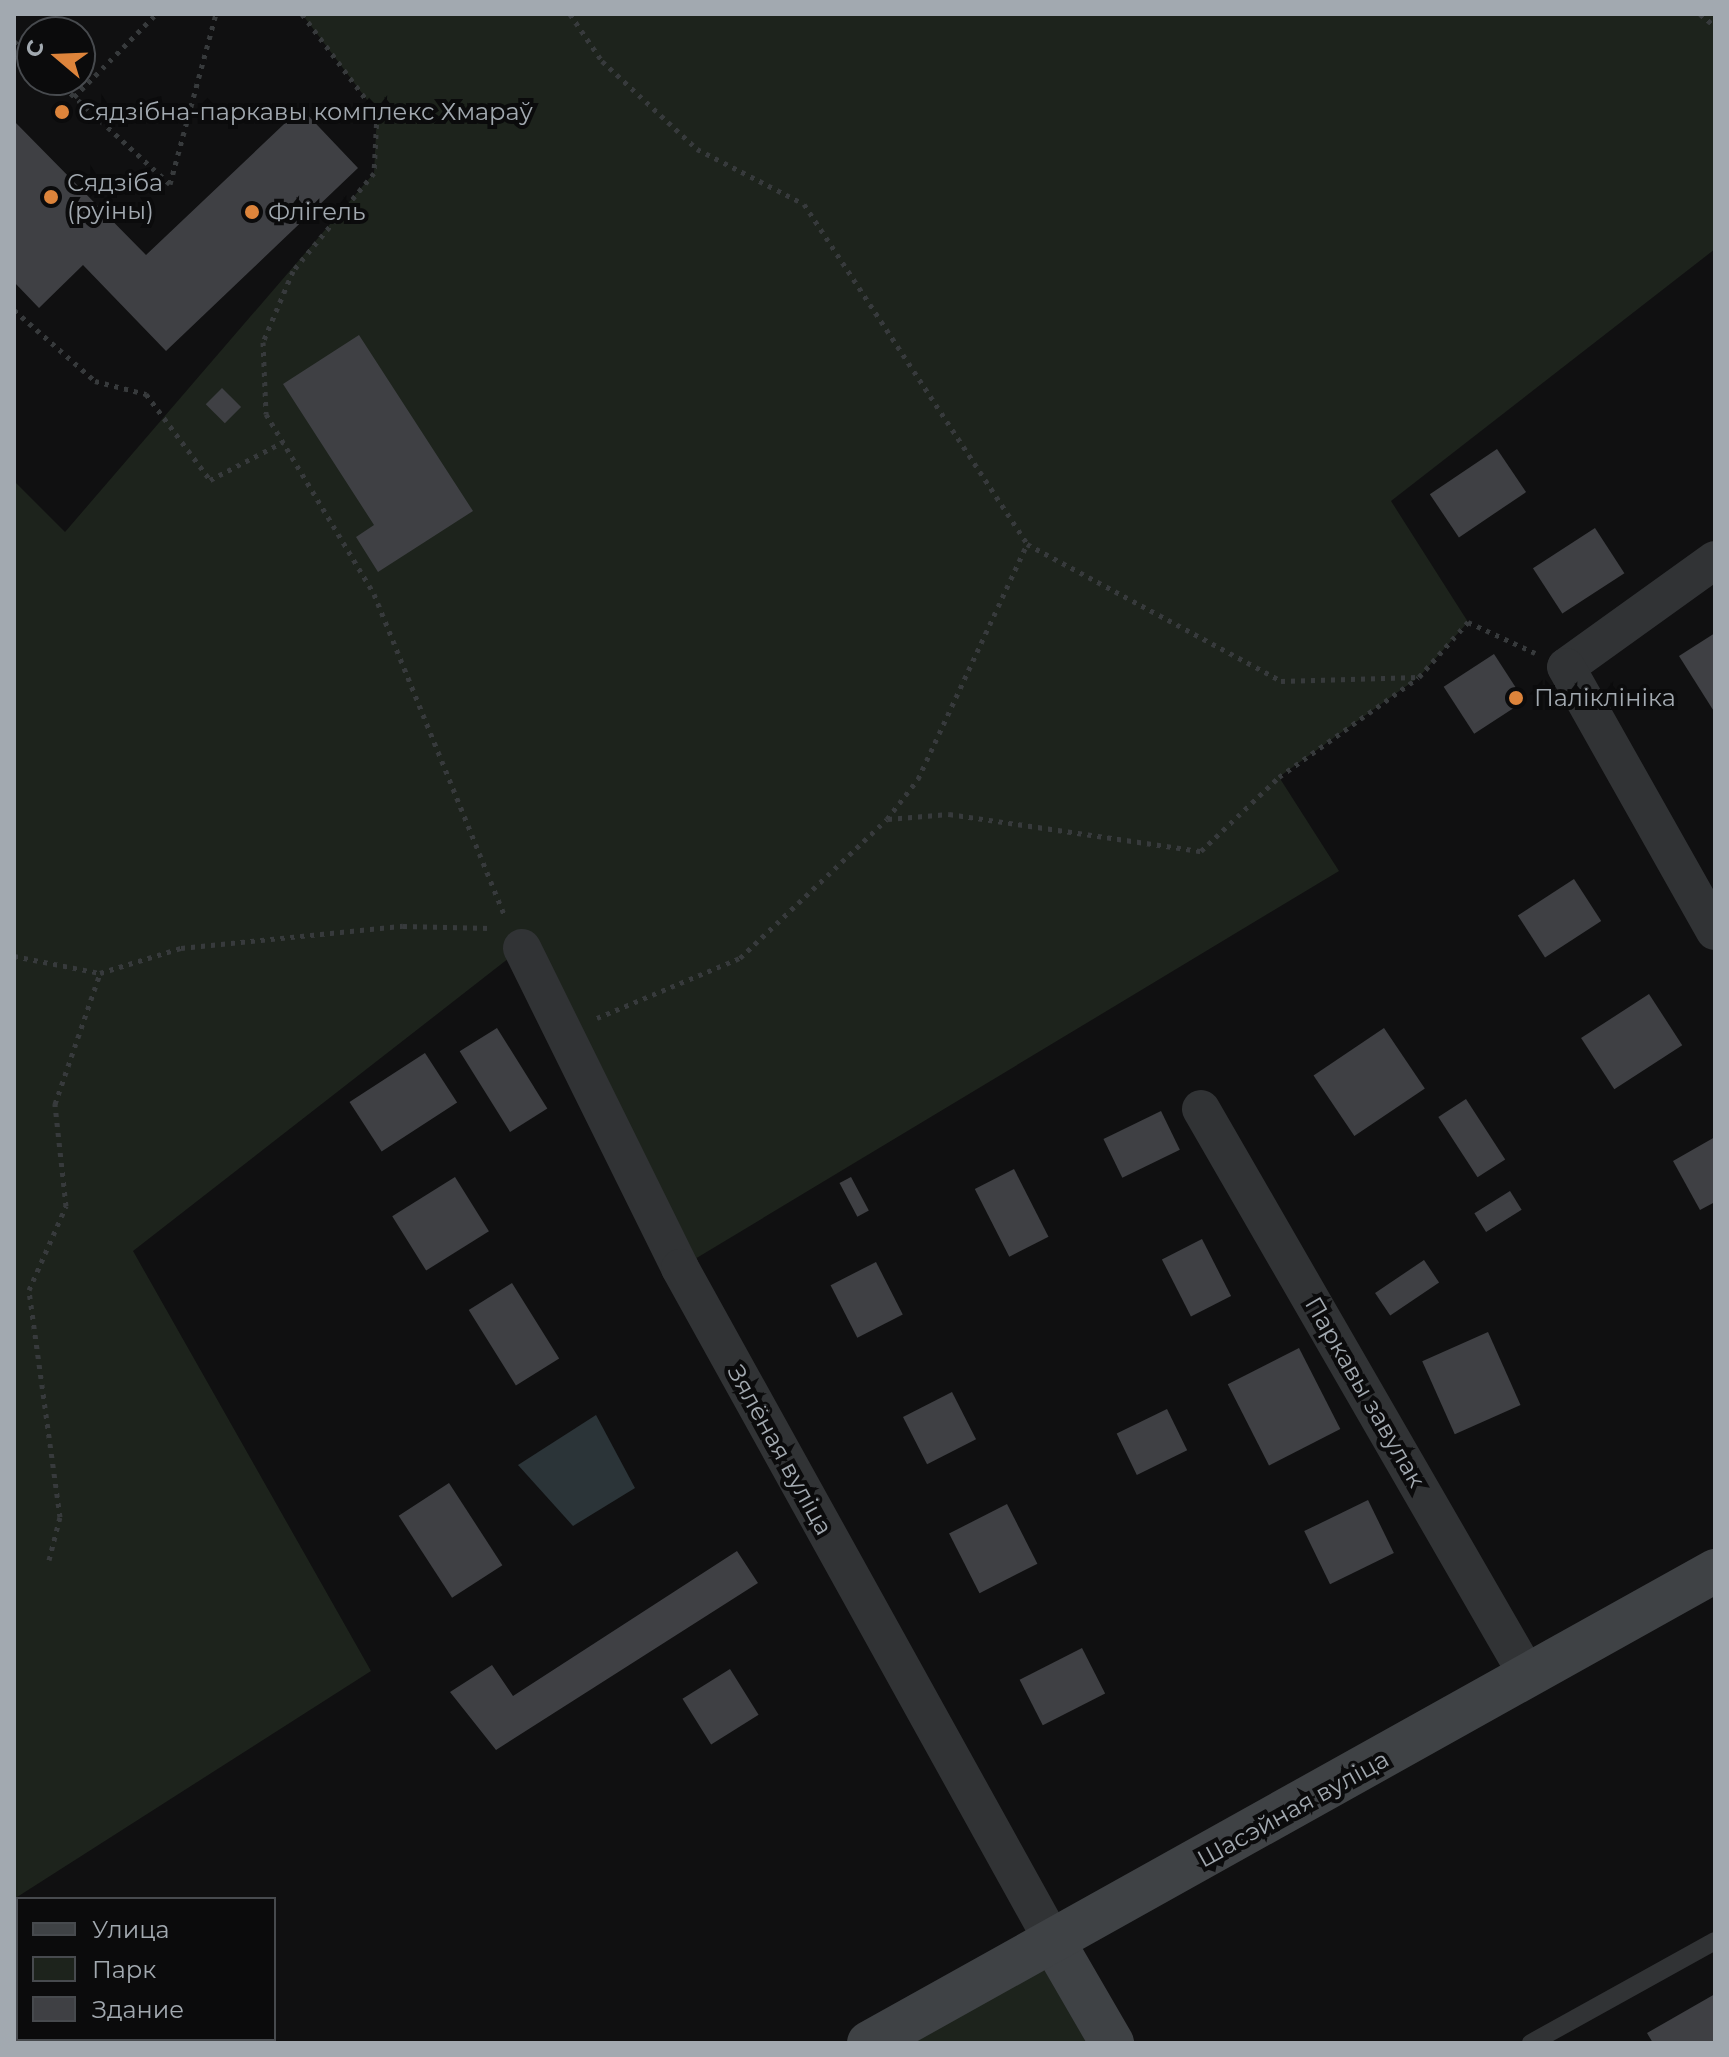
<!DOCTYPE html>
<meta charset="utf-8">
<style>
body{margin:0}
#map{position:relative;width:1729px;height:2057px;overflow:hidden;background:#101011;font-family:Montserrat,sans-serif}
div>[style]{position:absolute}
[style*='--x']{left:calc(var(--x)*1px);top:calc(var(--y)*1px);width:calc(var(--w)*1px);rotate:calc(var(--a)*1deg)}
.green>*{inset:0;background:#1d231c}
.water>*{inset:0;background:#2b3438}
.building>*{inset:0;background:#3f4044;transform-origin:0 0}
.path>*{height:5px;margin-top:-2.5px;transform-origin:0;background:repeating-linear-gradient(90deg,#373a3c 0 4px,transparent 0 10px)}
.lane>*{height:18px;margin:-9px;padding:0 9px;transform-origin:9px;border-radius:9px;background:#313335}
.street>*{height:38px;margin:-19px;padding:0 19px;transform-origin:19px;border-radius:19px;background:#313335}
.secondary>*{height:44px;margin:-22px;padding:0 22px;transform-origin:22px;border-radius:22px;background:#3f4245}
.dots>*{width:22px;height:22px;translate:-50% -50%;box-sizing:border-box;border:4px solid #0b0b0c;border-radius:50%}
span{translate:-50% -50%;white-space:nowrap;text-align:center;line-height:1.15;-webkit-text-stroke:8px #0b0b0c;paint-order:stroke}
.poi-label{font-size:24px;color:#a2a9b0}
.left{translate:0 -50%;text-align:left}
.street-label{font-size:24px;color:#a2a9b0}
.frame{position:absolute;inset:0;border:16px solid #a2a9b0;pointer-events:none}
.legend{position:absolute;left:16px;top:1897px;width:260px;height:144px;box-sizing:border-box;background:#0b0b0c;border:2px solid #474a4e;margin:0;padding:10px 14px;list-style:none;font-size:24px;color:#a2a9b0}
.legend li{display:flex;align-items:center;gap:16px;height:40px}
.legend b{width:40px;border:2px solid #474a4e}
.north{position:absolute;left:16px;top:16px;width:80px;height:80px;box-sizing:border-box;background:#0b0b0c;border:2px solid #474a4e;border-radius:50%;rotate:289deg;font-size:22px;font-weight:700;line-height:32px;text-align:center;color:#a2a9b0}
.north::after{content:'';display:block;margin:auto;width:28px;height:36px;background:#dd843b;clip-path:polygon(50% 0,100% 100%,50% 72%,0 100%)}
</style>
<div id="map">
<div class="green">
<div style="clip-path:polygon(302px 14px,1715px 14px,1715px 249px,1391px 501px,1468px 622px,1419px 677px,1279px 777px,1339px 871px,680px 1268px,522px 948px,133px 1251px,371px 1671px,14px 1899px,14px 481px,65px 532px,374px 173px,377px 113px)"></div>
<div style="clip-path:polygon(1054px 1943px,1112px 2043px,873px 2043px)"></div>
</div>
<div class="water">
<div style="clip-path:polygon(596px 1415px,635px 1488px,573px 1526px,518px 1465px)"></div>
</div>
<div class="building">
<div style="clip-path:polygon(301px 108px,358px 168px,166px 351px,83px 265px,39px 308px,14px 282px,14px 121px,146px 255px)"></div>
<div style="clip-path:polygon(359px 335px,473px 511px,378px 572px,356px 537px,374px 525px,283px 384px)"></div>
<div style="left:222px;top:388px;width:27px;height:23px;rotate:45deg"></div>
<div style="left:1497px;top:449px;width:52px;height:81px;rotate:56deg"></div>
<div style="left:1595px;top:528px;width:54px;height:74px;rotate:57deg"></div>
<div style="clip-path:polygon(1715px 633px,1715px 713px,1679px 656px)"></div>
<div style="left:1494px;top:654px;width:56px;height:60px;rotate:57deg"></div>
<div style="left:1574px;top:879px;width:50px;height:67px;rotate:57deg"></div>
<div style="left:1649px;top:994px;width:61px;height:81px;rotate:57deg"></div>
<div style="left:497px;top:1028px;width:95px;height:44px;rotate:58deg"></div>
<div style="left:1384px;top:1028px;width:73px;height:85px;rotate:56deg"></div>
<div style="left:425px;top:1053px;width:59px;height:90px;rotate:57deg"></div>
<div style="left:1466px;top:1099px;width:72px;height:33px;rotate:57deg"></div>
<div style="left:1161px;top:1111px;width:43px;height:64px;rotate:64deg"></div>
<div style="clip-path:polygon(1715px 1137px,1715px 1202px,1700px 1210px,1673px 1161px)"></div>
<div style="left:1014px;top:1169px;width:76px;height:44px;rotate:63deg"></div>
<div style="left:455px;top:1177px;width:64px;height:74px;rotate:58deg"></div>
<div style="left:851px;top:1177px;width:38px;height:13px;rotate:62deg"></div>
<div style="left:1510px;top:1191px;width:22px;height:42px;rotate:58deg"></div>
<div style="left:1202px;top:1239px;width:64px;height:45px;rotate:63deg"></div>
<div style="left:1424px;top:1260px;width:27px;height:59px;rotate:56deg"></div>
<div style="left:876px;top:1262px;width:59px;height:51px;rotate:63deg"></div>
<div style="left:512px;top:1283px;width:89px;height:51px;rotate:58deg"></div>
<div style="left:1488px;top:1332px;width:80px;height:72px;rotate:66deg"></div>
<div style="left:1299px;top:1348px;width:91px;height:80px;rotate:63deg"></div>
<div style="left:952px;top:1392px;width:53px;height:55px;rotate:63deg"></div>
<div style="left:1167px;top:1409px;width:46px;height:56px;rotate:64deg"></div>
<div style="left:449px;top:1483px;width:98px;height:60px;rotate:57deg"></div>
<div style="left:1368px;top:1500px;width:59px;height:71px;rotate:64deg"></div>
<div style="left:1007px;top:1504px;width:67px;height:65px;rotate:63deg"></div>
<div style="clip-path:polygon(737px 1551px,758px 1583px,496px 1750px,450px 1692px,492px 1665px,513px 1696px)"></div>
<div style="left:1082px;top:1648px;width:51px;height:70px;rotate:63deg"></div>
<div style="left:730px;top:1669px;width:54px;height:56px;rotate:58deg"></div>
<div style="clip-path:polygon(1715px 1994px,1715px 2043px,1653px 2043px,1647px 2033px)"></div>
</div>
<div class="path">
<div style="--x:302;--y:14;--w:125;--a:53.1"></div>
<div style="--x:377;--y:114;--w:59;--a:92.9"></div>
<div style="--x:374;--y:173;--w:127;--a:129.6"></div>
<div style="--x:293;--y:271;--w:77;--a:112.9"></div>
<div style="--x:263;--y:342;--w:72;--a:87.6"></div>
<div style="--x:266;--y:414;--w:210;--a:59"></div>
<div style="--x:374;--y:594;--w:349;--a:67.9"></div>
<div style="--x:570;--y:14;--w:57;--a:55.8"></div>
<div style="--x:602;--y:61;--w:129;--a:42.8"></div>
<div style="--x:697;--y:149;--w:120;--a:27.2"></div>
<div style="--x:804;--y:204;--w:407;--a:56.7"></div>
<div style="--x:1027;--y:544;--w:289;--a:28.3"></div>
<div style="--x:1281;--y:681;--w:138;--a:-1.7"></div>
<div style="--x:1419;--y:677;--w:74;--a:-48.3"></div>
<div style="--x:1468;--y:622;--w:74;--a:24.8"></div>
<div style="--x:1700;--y:14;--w:19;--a:39"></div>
<div style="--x:14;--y:41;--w:25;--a:43"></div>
<div style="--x:56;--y:80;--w:154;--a:42.4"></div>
<div style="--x:170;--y:184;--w:176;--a:-74.9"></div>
<div style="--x:74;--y:97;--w:117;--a:-45.3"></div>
<div style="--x:14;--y:310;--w:108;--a:41.2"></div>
<div style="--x:95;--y:381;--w:53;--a:14.3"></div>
<div style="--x:146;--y:394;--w:107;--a:53.3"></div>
<div style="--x:210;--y:480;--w:82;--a:-27.5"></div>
<div style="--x:888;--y:819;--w:61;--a:-4.7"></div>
<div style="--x:949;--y:814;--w:255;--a:8.4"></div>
<div style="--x:1201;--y:851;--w:108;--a:-43.5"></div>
<div style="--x:1279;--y:777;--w:171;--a:-35.5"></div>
<div style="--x:14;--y:956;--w:88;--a:11.2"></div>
<div style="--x:100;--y:973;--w:85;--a:-17.2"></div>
<div style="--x:181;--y:948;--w:223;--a:-5.7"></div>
<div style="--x:403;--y:926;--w:88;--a:1.3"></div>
<div style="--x:597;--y:1018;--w:155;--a:-22.8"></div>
<div style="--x:740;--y:958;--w:202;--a:-43.4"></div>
<div style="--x:887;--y:819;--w:51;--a:-52.2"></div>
<div style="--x:918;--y:779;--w:259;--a:-65.1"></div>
<div style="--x:49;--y:1560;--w:44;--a:-75.7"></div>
<div style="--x:60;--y:1517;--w:229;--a:-97.8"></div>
<div style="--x:29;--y:1290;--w:92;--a:-66.2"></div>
<div style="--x:66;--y:1206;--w:103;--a:-96.2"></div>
<div style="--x:55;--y:1104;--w:139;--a:-71"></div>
</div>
<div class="lane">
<div style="--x:1531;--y:2043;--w:210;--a:-29"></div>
</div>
<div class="street">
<div style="--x:1715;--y:560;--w:183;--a:144.3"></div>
<div style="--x:1566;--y:667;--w:303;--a:60.6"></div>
<div style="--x:522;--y:948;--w:357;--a:63.7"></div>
<div style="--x:680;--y:1268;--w:772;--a:61.01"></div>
<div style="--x:1201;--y:1109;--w:655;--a:60.03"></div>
</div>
<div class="secondary">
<div style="--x:1054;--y:1943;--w:116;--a:59.9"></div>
<div style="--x:869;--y:2043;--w:969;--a:-29.16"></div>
</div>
<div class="dots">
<div style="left:62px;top:112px;background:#dd843b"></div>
<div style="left:51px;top:197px;background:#dd843b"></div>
<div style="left:252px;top:212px;background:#dd843b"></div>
<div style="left:1516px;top:698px;background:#dd843b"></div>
</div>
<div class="poi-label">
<span class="left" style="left:78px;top:112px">Сядзібна-паркавы комплекс Хмараў</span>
<span class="left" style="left:67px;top:197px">Сядзіба<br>(руіны)</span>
<span class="left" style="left:268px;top:212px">Флігель</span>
<span class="left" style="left:1534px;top:698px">Паліклініка</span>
</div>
<div class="street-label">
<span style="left:1365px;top:1392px;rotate:60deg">Паркавы завулак</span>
<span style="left:780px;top:1450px;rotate:61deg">Зялёная вуліца</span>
<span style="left:1293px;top:1809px;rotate:-29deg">Шасэйная вуліца</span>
</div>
<div class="frame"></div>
<ul class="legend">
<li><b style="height:10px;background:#3f4245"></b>Улица</li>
<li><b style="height:22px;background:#1d231c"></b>Парк</li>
<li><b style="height:22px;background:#3f4044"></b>Здание</li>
</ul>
<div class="north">С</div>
</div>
